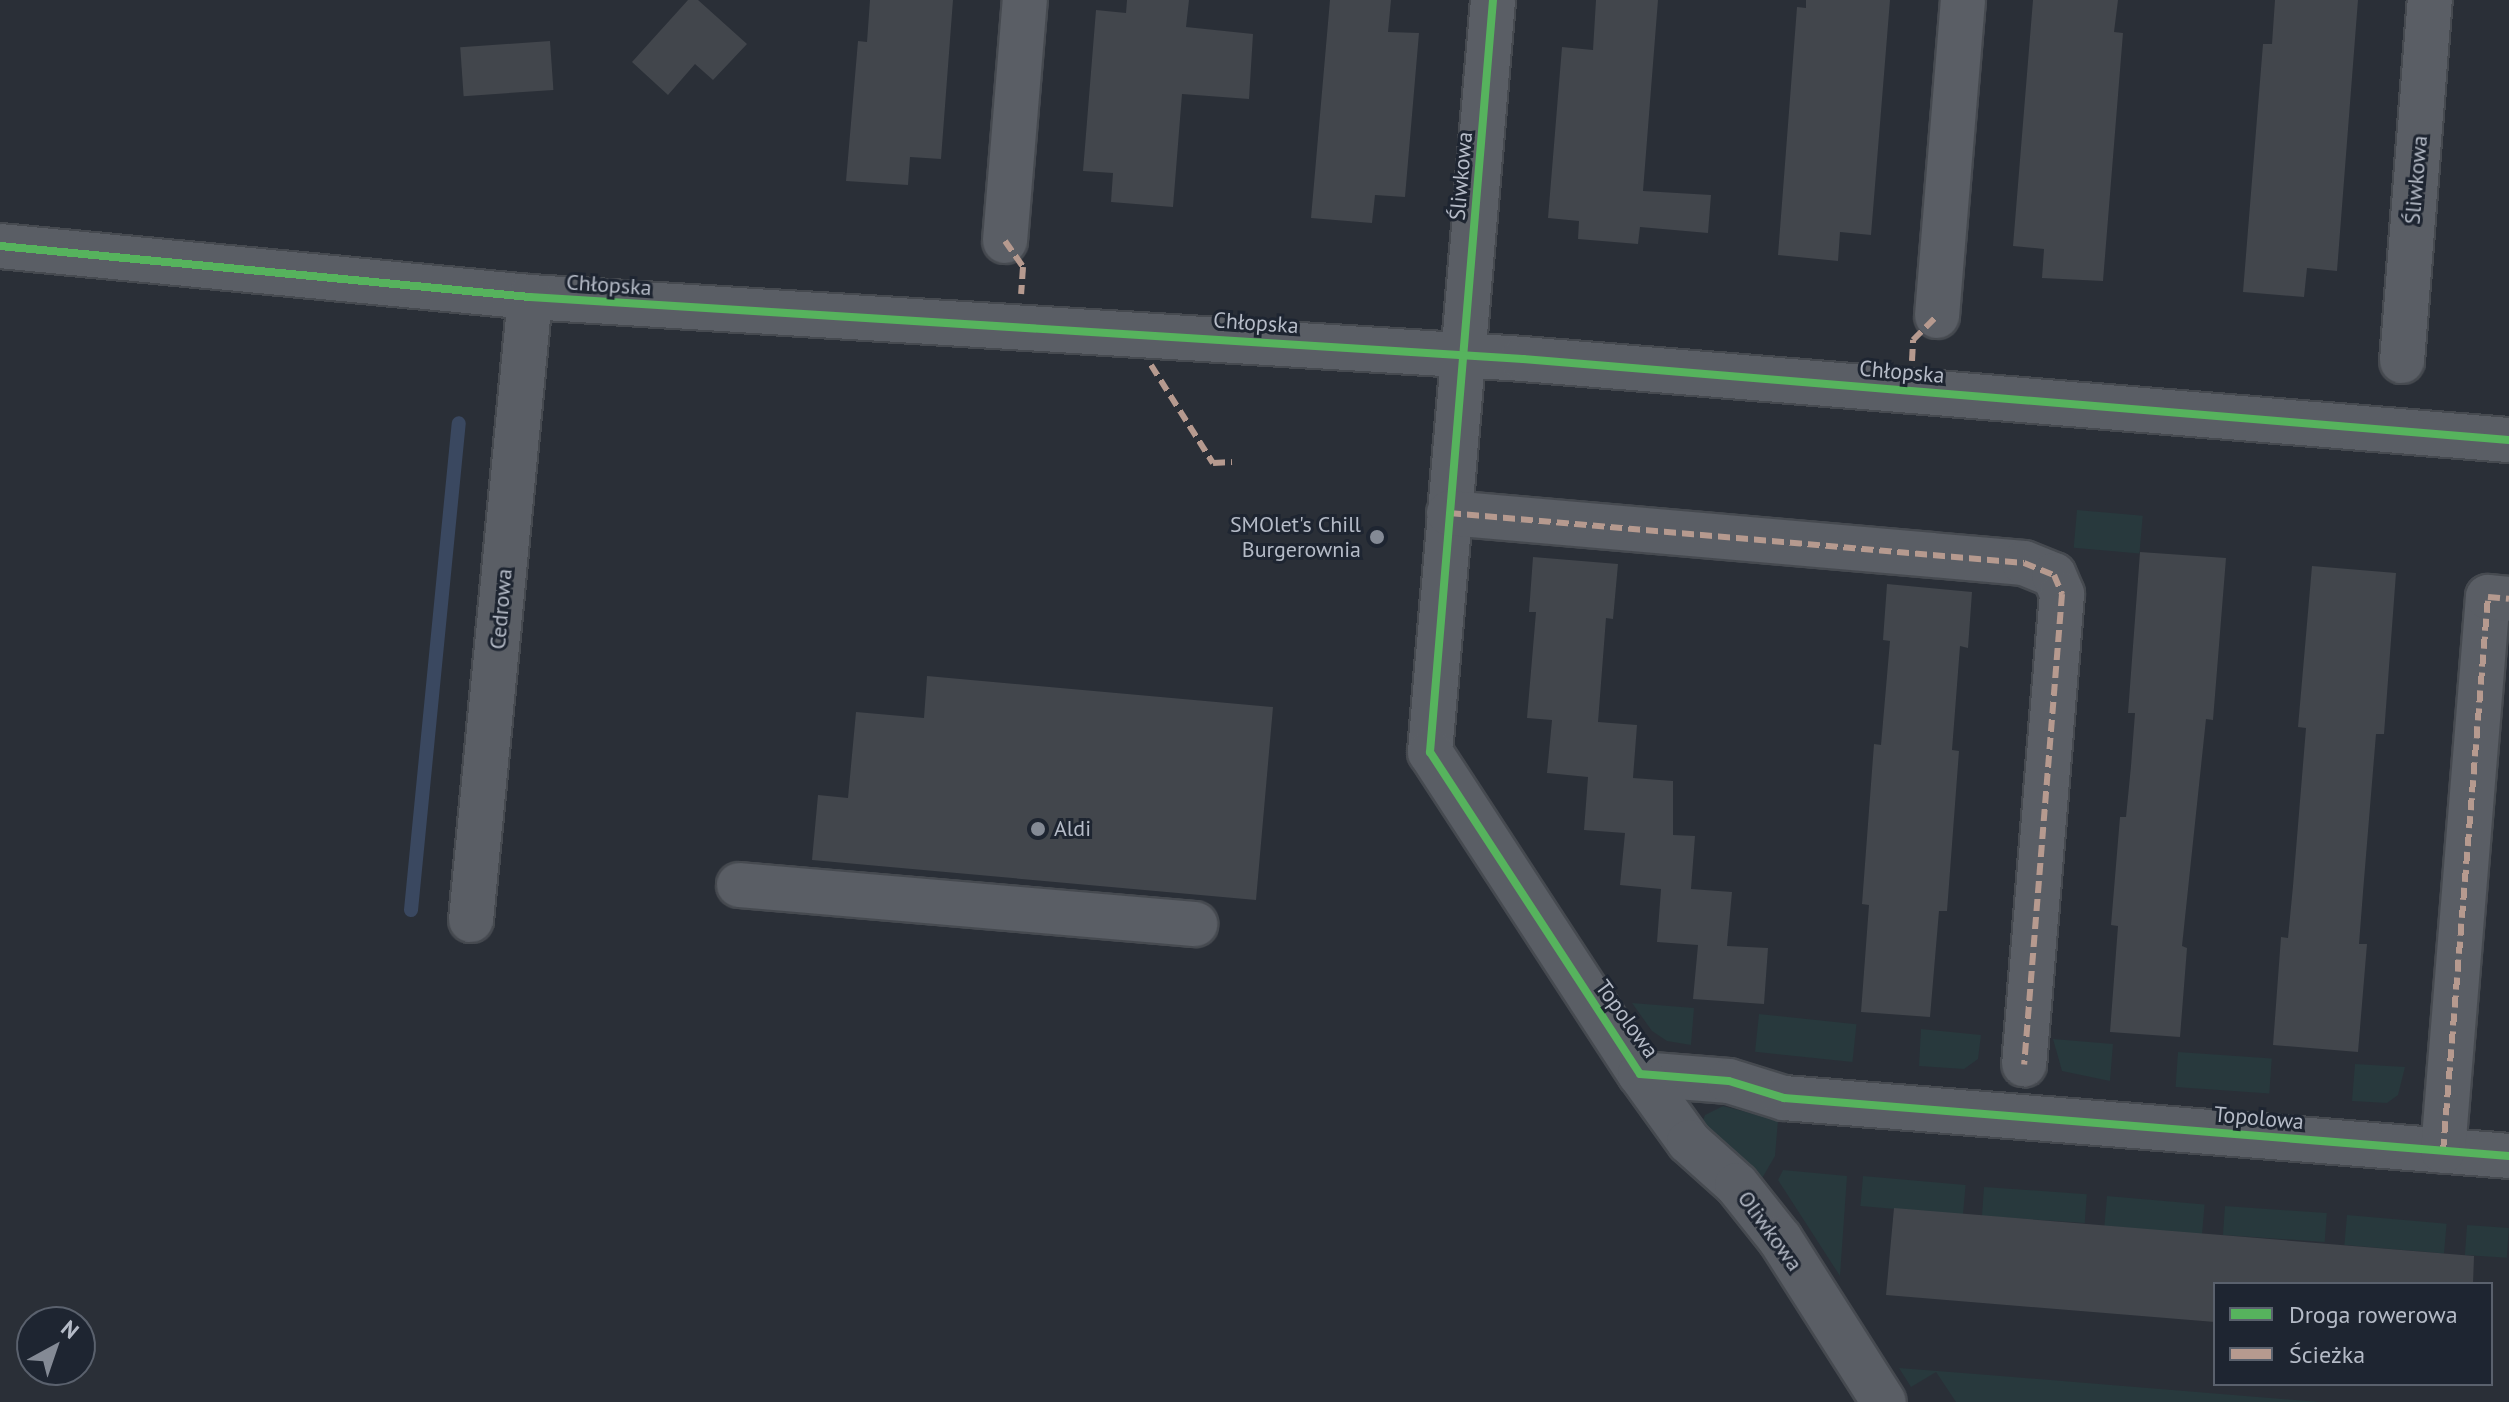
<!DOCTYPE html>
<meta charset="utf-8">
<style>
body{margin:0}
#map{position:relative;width:2509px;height:1402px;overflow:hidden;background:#2a2f37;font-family:"PT Sans",sans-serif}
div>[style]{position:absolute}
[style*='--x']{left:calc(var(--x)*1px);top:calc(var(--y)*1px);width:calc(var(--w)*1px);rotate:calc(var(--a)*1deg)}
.green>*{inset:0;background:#28393d;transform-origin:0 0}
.stream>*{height:14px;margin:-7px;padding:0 7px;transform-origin:7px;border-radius:7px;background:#3a4860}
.building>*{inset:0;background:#42464c;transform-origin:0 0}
.roads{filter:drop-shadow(2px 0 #464a50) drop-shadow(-2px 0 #464a50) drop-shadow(0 2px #464a50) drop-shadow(0 -2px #464a50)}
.minor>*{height:44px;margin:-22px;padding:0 22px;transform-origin:22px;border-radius:22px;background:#5a5e65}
.quiet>*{height:6px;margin-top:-3px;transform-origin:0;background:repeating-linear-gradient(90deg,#b69a8f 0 12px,transparent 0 18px)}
.cycleway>*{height:8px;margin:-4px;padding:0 4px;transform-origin:4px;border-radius:4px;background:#56b35d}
.dots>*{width:22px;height:22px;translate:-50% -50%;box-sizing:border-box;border:4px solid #1e2531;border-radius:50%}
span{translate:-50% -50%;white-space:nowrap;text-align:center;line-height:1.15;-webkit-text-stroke:6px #1e2531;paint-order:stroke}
.street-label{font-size:22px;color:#b5bbc7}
.poi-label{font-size:22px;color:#b5bbc7}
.right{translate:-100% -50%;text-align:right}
.left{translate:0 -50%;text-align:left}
.legend{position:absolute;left:2213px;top:1282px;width:280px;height:104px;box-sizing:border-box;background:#1e2531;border:2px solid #5a616d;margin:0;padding:10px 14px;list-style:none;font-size:24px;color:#b5bbc7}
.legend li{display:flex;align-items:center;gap:16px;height:40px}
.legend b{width:40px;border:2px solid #5a616d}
.north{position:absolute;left:16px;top:1306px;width:80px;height:80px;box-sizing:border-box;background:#1e2531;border:2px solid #5a616d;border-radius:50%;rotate:40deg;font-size:22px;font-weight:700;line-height:32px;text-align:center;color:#b5bbc7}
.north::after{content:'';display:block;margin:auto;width:28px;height:36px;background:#848a95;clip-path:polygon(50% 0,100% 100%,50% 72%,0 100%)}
</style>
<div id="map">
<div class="green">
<div style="left:2077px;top:510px;width:66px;height:38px;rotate:5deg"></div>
<div style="clip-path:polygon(1632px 1003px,1694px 1008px,1691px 1045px,1667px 1041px,1652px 1031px)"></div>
<div style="left:1759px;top:1014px;width:98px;height:38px;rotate:6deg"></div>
<div style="clip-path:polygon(1921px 1029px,1981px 1035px,1978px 1059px,1964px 1069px,1919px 1066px)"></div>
<div style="clip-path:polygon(2053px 1039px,2113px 1044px,2110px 1081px,2062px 1071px)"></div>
<div style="left:2178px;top:1052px;width:94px;height:35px;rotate:4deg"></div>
<div style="clip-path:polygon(2355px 1064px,2405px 1067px,2398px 1095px,2387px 1103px,2352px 1101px)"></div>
<div style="clip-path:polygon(1723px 1106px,1778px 1120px,1775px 1156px,1761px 1180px,1700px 1128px,1705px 1115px)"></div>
<div style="clip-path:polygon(1783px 1170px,1847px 1176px,1840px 1276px,1778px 1180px)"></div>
<div style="left:1863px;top:1176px;width:103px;height:30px;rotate:5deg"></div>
<div style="left:1984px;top:1187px;width:103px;height:29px;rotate:4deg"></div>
<div style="left:2107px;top:1196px;width:98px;height:30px;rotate:5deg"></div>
<div style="left:2225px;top:1206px;width:102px;height:29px;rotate:4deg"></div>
<div style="left:2347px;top:1215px;width:100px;height:30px;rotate:5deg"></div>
<div style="left:2467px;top:1225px;width:42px;height:30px;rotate:4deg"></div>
<div style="clip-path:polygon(1899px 1368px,2001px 1376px,2320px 1402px,1956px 1402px,1936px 1372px,1911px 1387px)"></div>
</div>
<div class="stream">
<div style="--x:411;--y:910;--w:489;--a:-84.4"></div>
</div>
<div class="building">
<div style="clip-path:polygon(688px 0,698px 0,747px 44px,713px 80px,695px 64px,668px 95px,632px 62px)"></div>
<div style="clip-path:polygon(870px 0,953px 0,941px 159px,910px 157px,908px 185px,846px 181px,858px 41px,867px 42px)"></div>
<div style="clip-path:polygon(1127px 0,1189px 0,1186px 27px,1253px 34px,1249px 99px,1182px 94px,1173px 207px,1111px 202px,1113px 173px,1083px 171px,1096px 10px,1126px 13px)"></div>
<div style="clip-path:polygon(1330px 0,1391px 0,1388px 32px,1419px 33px,1405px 197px,1375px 195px,1372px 223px,1311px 218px)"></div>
<div style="clip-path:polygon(1596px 0,1658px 0,1643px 191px,1711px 195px,1708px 233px,1640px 227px,1638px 244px,1578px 239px,1579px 221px,1548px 218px,1562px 47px,1593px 50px)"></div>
<div style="clip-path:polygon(1806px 0,1890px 0,1871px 235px,1840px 232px,1838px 261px,1778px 255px,1797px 7px,1806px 8px)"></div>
<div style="clip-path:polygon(2033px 0,2118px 0,2114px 32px,2123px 33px,2103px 281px,2042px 278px,2044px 249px,2013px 246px)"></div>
<div style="clip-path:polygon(2275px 0,2358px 0,2337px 271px,2307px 268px,2304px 297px,2243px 292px,2263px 44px,2272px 44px)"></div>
<div style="left:550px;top:41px;width:49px;height:90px;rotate:86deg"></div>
<div style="clip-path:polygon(2140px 552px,2226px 558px,2213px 720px,2206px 719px,2182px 946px,2187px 948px,2180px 1037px,2110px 1032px,2118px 926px,2111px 925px,2120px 817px,2126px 817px,2131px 766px,2135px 713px,2128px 713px)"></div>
<div style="clip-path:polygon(1533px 557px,1618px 564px,1613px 619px,1606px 618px,1598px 722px,1637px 725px,1633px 778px,1673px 781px,1673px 835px,1695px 836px,1691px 889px,1732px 892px,1727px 946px,1768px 948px,1764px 1004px,1693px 999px,1698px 945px,1657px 942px,1661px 889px,1620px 885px,1625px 833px,1584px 830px,1588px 777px,1547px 773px,1552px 720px,1527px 718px,1536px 612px,1529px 612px)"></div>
<div style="clip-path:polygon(2312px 566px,2396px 573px,2384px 734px,2376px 734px,2363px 892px,2359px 944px,2367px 944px,2358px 1052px,2273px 1045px,2281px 937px,2288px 938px,2293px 886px,2306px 728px,2298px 727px)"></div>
<div style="clip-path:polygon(1887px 584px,1972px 592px,1968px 648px,1960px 646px,1952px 750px,1959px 751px,1947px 911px,1939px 911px,1930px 1017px,1861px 1012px,1869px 905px,1862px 904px,1874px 744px,1881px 745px,1890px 641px,1883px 640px)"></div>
<div style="clip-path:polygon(927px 676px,1273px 707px,1256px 900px,812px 860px,818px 795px,848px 798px,856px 712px,924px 718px)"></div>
<div style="clip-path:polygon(1894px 1208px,2474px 1256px,2473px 1284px,2215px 1284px,2215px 1322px,1886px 1295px)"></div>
</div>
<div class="roads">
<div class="minor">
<div style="--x:1493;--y:0;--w:755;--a:94.79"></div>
<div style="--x:1430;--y:752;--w:384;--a:56.9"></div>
<div style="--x:1640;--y:1074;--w:89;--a:4.5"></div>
<div style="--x:1729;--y:1081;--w:58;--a:17.2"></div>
<div style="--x:1784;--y:1098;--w:727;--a:4.57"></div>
<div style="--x:1005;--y:241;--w:242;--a:-85.3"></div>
<div style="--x:0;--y:246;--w:532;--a:5.5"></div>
<div style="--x:530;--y:297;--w:995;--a:3.57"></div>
<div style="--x:1523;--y:359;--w:989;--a:4.7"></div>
<div style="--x:1937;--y:316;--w:317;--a:-85.3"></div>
<div style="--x:2402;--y:361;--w:362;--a:-85.6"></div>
<div style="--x:1449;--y:513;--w:577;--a:4.97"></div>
<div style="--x:2024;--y:563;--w:32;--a:22"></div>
<div style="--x:2054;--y:575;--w:21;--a:67"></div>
<div style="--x:2062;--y:594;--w:472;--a:94.6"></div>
<div style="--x:739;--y:885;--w:458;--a:4.9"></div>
<div style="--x:471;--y:920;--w:626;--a:-84.59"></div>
<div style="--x:1640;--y:1074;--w:84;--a:54.2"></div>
<div style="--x:1689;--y:1142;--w:64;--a:41.9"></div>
<div style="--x:1737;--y:1185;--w:69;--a:51.5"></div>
<div style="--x:1780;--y:1239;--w:193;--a:57.5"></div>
<div style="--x:2443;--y:1151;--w:556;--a:-85.36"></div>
<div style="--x:2488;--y:597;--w:21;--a:5"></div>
</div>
</div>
<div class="quiet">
<div style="--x:1005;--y:241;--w:32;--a:55"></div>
<div style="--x:1023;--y:267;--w:27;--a:94"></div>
<div style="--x:1912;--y:361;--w:21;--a:-87"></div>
<div style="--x:1913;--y:340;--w:34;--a:-45"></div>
<div style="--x:1151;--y:365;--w:116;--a:57.7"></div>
<div style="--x:1213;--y:463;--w:19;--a:-3"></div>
<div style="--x:1449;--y:513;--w:577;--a:4.97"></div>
<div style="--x:2024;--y:563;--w:32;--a:22"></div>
<div style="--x:2054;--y:575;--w:21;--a:67"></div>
<div style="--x:2062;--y:594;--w:472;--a:94.6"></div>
<div style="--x:2443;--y:1151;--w:556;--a:-85.36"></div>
<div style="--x:2488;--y:597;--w:21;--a:5"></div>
</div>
<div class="cycleway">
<div style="--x:1493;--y:0;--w:755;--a:94.79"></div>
<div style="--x:1430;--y:752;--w:384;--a:56.9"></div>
<div style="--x:1640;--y:1074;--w:89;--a:4.5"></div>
<div style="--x:1729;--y:1081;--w:58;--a:17.2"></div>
<div style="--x:1784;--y:1098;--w:727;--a:4.57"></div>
<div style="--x:0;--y:246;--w:532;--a:5.5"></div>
<div style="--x:530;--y:297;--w:995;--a:3.57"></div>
<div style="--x:1523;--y:359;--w:989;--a:4.7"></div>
</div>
<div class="dots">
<div style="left:1377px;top:537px;background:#848a95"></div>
<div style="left:1038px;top:829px;background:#848a95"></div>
</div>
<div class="street-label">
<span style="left:1461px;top:176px;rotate:-85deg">Śliwkowa</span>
<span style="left:2416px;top:180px;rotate:-85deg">Śliwkowa</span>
<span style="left:609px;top:285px;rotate:4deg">Chłopska</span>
<span style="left:1256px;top:323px;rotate:4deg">Chłopska</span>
<span style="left:1902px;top:372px;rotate:5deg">Chłopska</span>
<span style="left:501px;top:609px;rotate:-85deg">Cedrowa</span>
<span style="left:1627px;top:1019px;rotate:54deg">Topolowa</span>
<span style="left:2259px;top:1118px;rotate:5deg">Topolowa</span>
<span style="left:1770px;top:1231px;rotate:54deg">Oliwkowa</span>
</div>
<div class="poi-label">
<span class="right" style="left:1361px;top:537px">SMOlet's Chill<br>Burgerownia</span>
<span class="left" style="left:1054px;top:829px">Aldi</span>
</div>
<ul class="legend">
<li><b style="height:10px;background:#56b35d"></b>Droga rowerowa</li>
<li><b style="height:10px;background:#b69a8f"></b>Ścieżka</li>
</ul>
<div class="north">N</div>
</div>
